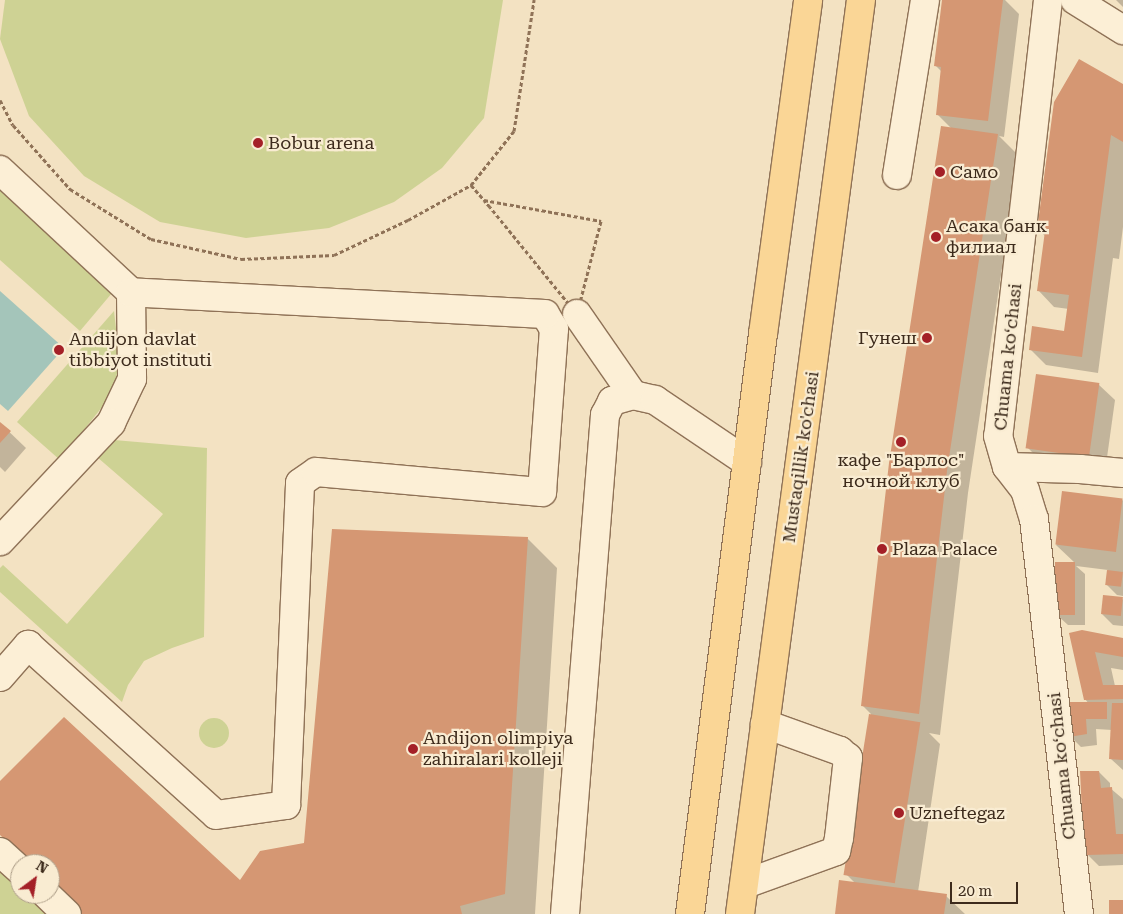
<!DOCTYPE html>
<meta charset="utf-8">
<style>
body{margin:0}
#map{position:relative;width:1123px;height:914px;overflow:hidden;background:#f3e2c2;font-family:"Roboto Serif",serif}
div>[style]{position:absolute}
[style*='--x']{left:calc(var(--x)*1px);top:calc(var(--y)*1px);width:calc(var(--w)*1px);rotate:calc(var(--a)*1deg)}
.green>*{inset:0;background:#ced294}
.round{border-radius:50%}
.water>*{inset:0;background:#a4c5ba}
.shadow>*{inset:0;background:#0003}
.building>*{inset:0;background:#d59773;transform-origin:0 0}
.path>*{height:3px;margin-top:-1.5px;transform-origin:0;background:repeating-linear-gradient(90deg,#8f7257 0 4px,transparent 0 6.5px)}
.roads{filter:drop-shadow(1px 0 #8f7257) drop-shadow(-1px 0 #8f7257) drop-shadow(0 1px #8f7257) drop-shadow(0 -1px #8f7257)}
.minor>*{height:28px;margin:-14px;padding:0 14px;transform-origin:14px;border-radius:14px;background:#fcefd6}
.major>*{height:28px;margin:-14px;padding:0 14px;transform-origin:14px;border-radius:14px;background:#fad696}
.dots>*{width:14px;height:14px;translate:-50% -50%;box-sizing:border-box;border:2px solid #f9ecd2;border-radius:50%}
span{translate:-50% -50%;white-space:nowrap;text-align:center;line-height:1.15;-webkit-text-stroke:4.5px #f9ecd2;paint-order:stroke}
.poi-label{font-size:18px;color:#3d2b1c}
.left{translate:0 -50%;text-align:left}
.right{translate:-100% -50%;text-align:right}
.street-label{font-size:18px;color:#3d2b1c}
.north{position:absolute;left:10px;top:854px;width:50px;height:50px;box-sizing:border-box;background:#f9ecd2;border:1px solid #ae9f89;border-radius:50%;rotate:31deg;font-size:14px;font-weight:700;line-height:20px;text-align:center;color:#3d2b1c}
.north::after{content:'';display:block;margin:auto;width:18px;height:22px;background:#a42027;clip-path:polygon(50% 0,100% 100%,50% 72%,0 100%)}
.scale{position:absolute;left:950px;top:882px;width:68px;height:22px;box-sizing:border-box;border:2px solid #3d2b1c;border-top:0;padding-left:6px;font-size:15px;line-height:18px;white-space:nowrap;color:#3d2b1c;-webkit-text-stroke:4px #f9ecd2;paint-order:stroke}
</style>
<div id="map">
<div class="green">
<div style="clip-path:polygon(5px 0,503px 0,484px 118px,442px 168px,394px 202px,329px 228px,246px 238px,160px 222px,84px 176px,29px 116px,0 39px)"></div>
<div style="clip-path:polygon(0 176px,112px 293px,80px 331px,0 260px)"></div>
<div style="clip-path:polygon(114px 311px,120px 364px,110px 397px,60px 460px,17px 422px)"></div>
<div style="clip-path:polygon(114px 440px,207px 448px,204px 637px,172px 648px,144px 661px,128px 685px,122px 702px,0 592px,0 568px,3px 565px,67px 624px,163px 514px,97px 457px)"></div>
<div class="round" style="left:199px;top:718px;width:30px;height:30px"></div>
<div style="clip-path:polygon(0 864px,20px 882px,20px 894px,33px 894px,54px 914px,0 914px)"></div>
</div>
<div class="water">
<div style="clip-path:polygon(0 291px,64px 348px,8px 411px,0 404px)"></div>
</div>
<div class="shadow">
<div style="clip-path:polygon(943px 0,1005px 0,1019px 14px,1004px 137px,999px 136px,1019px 156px,968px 493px,940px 735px,929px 733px,940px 744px,918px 892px,946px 896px,965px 914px,836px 914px,855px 883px,847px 875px,871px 714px,862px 705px,951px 128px,937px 114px,942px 72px,935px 65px)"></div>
<div style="clip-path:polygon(1116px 0,1123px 0,1123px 7px)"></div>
<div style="clip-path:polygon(1123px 86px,1123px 227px,1119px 259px,1113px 258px,1098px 373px,1046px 365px,1030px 349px,1066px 332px,1069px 309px,1054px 307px,1038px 290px,1045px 236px,1038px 229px)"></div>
<div style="clip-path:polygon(1098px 384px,1115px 400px,1105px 472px,1044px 464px,1028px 448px)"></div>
<div style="clip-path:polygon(0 423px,26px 448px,5px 472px,0 467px)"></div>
<div style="clip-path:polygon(1123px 500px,1123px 596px,1117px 595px,1106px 584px,1108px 570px,1076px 566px,1085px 574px,1085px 625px,1068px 625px,1057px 615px,1057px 563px,1075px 563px,1056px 545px)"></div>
<div style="clip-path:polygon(527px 538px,557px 568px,535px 914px,82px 914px,50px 864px,0 834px,0 783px,240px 882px,305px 844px)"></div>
<div style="clip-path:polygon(1123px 599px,1123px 626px,1113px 625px,1102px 614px)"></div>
<div style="clip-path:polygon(1082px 631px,1123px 639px,1123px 670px,1111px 668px,1115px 686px,1123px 686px,1123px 770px,1111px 759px,1112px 730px,1096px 729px,1097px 745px,1081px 747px,1070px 736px,1089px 704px,1085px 699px)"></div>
<div style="clip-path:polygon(1099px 772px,1110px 783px,1110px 788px,1123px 799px,1123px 865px,1099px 866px,1088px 855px)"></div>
</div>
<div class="building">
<div style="clip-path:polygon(942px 0,1003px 0,988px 121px,936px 115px,941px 67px,934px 66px)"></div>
<div style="clip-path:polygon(1079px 59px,1123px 84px,1123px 142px,1111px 135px,1082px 357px,1029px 350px,1032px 326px,1064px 331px,1069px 295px,1037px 291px,1045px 231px,1037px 230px,1054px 102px)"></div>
<div style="clip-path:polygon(941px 126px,998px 134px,947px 471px,919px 714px,861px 706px,889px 463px)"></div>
<div style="left:1036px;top:374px;width:64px;height:75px;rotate:8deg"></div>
<div style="clip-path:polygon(0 422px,11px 431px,0 443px)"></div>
<div style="left:1062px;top:491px;width:61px;height:54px;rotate:7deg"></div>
<div style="clip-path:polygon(332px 529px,528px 537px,505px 894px,460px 906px,462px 914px,80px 914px,50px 884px,50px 864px,30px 864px,0 835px,0 781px,64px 717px,240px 880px,260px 851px,304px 843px)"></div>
<div style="left:1055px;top:562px;width:20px;height:53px"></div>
<div style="left:1107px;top:570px;width:16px;height:15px;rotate:7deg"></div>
<div style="left:1103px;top:595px;width:20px;height:19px;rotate:6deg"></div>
<div style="clip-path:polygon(1082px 630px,1123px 638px,1123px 657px,1095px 652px,1103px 685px,1123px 685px,1123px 699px,1084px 700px,1069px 633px)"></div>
<div style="clip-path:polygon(1066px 702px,1107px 702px,1107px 719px,1086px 719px,1087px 734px,1069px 737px)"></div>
<div style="clip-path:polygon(1112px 703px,1123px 703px,1123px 760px,1109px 759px)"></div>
<div style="left:869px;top:714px;width:52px;height:163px;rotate:9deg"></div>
<div style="clip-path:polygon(1080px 771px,1099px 771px,1101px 788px,1112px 787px,1116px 834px,1123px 834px,1123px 854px,1087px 855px,1083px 835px)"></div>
<div style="clip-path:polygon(839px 880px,947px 894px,944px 914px,835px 914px)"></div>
<div style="left:1123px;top:900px;width:14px;height:14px;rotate:90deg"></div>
</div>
<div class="path">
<div style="--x:0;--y:100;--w:28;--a:63"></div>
<div style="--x:13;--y:125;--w:86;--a:48.3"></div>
<div style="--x:70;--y:189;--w:95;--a:31.7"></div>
<div style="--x:151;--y:239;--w:92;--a:12.5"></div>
<div style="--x:241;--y:259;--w:93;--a:-2.5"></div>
<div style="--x:334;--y:255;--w:82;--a:-25.3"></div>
<div style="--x:408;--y:220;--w:72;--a:-29.1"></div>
<div style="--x:471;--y:185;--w:69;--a:-51.5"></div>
<div style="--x:514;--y:131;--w:133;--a:-81.3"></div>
<div style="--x:471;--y:185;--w:20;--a:49"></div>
<div style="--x:484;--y:200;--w:119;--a:10.2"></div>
<div style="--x:601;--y:221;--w:96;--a:104.5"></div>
<div style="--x:577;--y:314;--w:138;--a:-129.1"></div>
<div style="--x:490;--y:207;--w:9;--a:-131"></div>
</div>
<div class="roads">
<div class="minor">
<div style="--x:1048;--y:0;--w:439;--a:96.5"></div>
<div style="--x:998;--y:436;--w:32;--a:74"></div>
<div style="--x:1007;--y:467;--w:29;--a:52"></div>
<div style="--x:1025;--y:490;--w:30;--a:73"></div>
<div style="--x:1034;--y:519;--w:398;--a:83.5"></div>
<div style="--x:1075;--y:0;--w:57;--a:32"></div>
<div style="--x:0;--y:170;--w:179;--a:43"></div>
<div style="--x:131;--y:292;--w:87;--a:89.3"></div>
<div style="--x:132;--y:379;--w:49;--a:115.5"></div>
<div style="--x:111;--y:423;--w:162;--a:133.2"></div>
<div style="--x:897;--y:175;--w:177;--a:-80.9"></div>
<div style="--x:577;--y:314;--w:98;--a:55.3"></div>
<div style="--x:1007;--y:467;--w:73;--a:1.6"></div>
<div style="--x:1080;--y:469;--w:43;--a:5.3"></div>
<div style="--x:0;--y:677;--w:43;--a:-48.8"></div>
<div style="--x:28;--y:645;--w:253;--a:42.1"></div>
<div style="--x:216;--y:815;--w:71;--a:-8.1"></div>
<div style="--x:286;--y:805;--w:322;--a:-87.5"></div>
<div style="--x:300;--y:483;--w:19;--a:-35"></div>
<div style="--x:316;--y:472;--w:227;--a:5.1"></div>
<div style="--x:542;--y:492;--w:163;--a:-85.8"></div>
<div style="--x:554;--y:329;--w:17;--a:-121"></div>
<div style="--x:545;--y:314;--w:415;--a:-177"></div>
<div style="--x:0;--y:852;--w:27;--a:42"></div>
<div style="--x:745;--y:884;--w:97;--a:-19.9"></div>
<div style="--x:836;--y:851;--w:13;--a:-77"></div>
<div style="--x:839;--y:838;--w:81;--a:-83.6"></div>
<div style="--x:848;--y:758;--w:11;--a:-139"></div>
<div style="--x:840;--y:751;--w:80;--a:-160.2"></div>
<div style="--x:46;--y:894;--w:29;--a:44"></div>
<div style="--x:565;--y:914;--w:501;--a:-85.42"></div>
<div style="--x:605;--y:415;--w:16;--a:-63"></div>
<div style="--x:612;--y:401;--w:22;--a:-16"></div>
<div style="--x:633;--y:395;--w:23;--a:13"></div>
<div style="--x:655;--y:400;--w:111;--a:34"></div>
</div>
<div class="major">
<div style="--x:690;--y:914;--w:585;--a:-82.83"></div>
<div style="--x:763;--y:334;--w:337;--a:-82.3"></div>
<div style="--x:740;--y:914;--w:922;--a:-82.46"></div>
</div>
</div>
<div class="dots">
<div style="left:258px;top:143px;background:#a42027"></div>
<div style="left:940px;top:172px;background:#a42027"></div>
<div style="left:936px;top:237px;background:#a42027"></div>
<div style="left:927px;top:338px;background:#a42027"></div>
<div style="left:59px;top:350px;background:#a42027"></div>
<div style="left:901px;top:442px;background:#a42027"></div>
<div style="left:882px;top:549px;background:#a42027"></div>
<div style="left:413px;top:749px;background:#a42027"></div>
<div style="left:899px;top:813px;background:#a42027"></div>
</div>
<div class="poi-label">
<span class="left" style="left:268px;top:143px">Bobur arena</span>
<span class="left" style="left:950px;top:172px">Само</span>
<span class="left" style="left:946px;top:237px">Асака банк<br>филиал</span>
<span class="right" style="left:917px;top:338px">Гунеш</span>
<span class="left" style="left:69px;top:350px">Andijon davlat<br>tibbiyot instituti</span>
<span style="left:901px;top:471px">кафе "Барлос"<br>ночной клуб</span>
<span class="left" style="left:892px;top:549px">Plaza Palace</span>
<span class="left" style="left:423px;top:749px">Andijon olimpiya<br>zahiralari kolleji</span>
<span class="left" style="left:909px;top:813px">Uzneftegaz</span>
</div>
<div class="street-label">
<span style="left:1008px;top:357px;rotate:-84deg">Chuama koʻchasi</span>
<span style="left:801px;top:457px;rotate:-82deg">Mustaqillik ko'chasi</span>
<span style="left:1062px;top:766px;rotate:-96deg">Chuama koʻchasi</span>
</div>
<div class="north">N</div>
<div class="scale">20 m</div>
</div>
